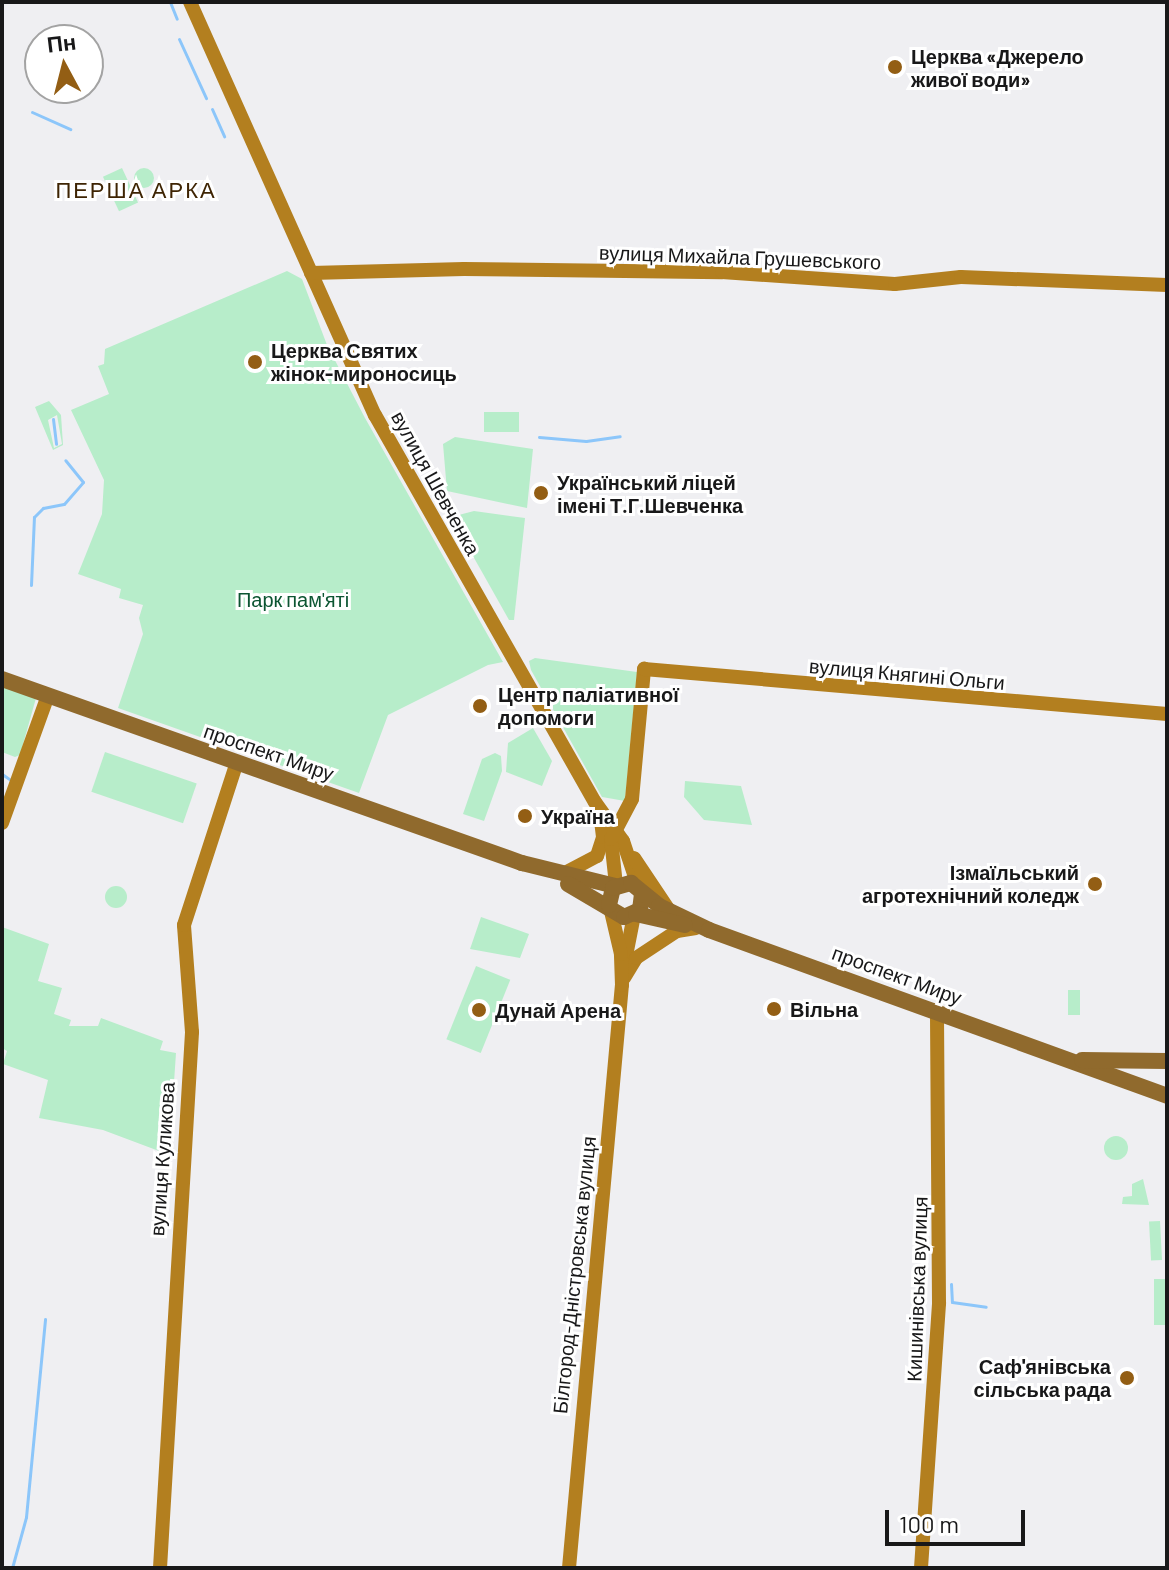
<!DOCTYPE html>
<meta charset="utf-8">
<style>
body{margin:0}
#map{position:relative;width:1169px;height:1570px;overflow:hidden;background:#efeff2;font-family:Barlow,sans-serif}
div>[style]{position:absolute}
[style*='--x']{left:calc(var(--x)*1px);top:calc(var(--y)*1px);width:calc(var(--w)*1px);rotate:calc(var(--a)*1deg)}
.green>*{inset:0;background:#b7edca;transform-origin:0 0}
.round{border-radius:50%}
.stream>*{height:3px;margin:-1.5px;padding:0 1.5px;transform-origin:1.5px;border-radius:1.5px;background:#8cc6fa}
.secondary>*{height:14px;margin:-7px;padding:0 7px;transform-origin:7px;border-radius:7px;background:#b37f1f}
.primary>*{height:16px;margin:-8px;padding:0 8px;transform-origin:8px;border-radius:8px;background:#906a2d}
.dots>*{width:22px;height:22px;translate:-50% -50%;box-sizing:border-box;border:4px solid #fff;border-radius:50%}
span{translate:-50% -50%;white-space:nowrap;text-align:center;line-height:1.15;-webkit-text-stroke:6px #fff;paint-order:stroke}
.poi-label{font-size:20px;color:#181819;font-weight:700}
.left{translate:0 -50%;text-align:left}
.right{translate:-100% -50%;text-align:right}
.street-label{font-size:20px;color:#181819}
.park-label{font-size:20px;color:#0c5532}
.neighbourhood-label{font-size:22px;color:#3e2403;letter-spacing:2px}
.frame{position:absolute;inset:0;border:4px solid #181819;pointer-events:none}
.north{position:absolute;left:24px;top:24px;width:80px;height:80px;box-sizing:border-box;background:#fff;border:2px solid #a3a3a3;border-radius:50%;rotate:353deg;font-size:22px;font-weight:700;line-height:32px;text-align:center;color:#181819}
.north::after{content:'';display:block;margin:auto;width:28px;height:36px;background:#935e14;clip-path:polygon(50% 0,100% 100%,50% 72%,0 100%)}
.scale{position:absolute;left:885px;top:1510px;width:140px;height:36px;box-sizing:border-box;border:4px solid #181819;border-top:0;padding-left:10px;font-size:24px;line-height:28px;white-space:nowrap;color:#181819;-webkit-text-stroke:6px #fff;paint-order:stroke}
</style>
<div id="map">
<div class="green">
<div style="left:122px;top:168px;width:38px;height:21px;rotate:65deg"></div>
<div class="round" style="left:134px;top:168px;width:20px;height:20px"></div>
<div style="clip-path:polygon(287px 271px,302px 279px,327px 345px,365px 418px,503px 662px,488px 665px,388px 715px,359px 793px,118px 708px,143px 634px,139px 618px,143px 605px,119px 598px,121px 589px,78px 574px,102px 514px,104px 480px,71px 410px,109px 394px,98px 366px,104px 364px,105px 349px)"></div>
<div style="clip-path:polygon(evenodd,49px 401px,61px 415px,63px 445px,53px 450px,35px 407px,49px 401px,57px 415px,62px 444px,54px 448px,48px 420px,57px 415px)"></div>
<div style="left:519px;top:412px;width:20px;height:35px;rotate:90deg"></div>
<div style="clip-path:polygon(455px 437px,533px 449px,527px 508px,447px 491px,443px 444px)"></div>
<div style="clip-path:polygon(474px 511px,525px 518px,514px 620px,509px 620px,451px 517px)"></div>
<div style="clip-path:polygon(535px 658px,637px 672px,625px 801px,602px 797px,531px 670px,529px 661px)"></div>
<div style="clip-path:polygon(2px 682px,36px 698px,20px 755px,15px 757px,2px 752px)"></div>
<div style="clip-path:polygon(533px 728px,552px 761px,542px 786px,506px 772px,508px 743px)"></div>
<div style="left:105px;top:752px;width:97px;height:42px;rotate:19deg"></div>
<div style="clip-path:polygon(495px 753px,501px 756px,502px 771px,484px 821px,463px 814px,482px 759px)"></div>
<div style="clip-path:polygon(685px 781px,741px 786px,752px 825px,704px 820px,684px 797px)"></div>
<div class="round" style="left:105px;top:886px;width:22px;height:22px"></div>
<div style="clip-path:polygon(481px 917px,529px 934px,520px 958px,470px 949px)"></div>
<div style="clip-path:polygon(2px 927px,49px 944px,38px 981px,62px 988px,54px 1014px,71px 1020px,69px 1026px,98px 1026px,101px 1018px,163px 1041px,160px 1050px,176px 1053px,170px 1141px,163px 1139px,159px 1151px,103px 1130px,39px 1118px,48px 1080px,3px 1064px,7px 1051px,2px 1048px)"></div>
<div style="left:476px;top:966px;width:37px;height:79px;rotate:22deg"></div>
<div style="left:1068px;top:990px;width:12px;height:25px"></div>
<div class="round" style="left:1104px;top:1136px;width:24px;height:24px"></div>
<div style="clip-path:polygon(1143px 1179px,1149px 1205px,1122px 1204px,1123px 1197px,1132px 1196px,1132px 1184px)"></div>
<div style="left:1160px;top:1221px;width:39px;height:11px;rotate:87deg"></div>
<div style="left:1154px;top:1279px;width:13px;height:46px"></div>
</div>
<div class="stream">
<div style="--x:170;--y:2;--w:18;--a:68"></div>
<div style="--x:179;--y:39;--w:65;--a:65.4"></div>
<div style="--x:212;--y:109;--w:30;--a:66"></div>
<div style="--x:32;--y:112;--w:42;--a:24.1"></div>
<div style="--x:53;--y:419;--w:25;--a:83"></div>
<div style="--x:539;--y:437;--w:47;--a:4.9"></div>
<div style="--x:586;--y:441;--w:34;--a:-8"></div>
<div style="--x:31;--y:585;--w:68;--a:-87.5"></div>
<div style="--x:34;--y:517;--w:13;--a:-45"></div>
<div style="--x:43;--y:508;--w:21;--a:-11"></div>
<div style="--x:64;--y:504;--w:29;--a:-49"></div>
<div style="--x:83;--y:482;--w:28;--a:-129"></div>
<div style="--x:2;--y:774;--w:12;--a:35"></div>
<div style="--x:951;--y:1284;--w:18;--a:87"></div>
<div style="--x:952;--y:1302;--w:34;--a:8"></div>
<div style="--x:12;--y:1568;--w:53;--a:-74.6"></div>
<div style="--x:26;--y:1517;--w:199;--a:-84.5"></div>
</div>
<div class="secondary">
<div style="--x:190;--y:2;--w:453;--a:65.9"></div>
<div style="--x:375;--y:415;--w:445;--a:60.4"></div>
<div style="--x:595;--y:802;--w:48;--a:54.3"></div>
<div style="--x:623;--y:841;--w:51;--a:71.6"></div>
<div style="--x:311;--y:273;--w:153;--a:-1.5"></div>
<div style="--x:464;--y:269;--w:258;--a:0.7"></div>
<div style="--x:722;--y:272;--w:173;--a:4"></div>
<div style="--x:895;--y:284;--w:66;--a:-6.1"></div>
<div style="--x:961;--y:277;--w:206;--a:2.2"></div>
<div style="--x:2;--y:823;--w:136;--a:-70.2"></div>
<div style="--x:634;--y:858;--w:63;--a:56.1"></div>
<div style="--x:565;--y:873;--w:36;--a:-28"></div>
<div style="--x:597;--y:856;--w:20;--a:-72"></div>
<div style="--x:603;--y:837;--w:25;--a:-97"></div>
<div style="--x:616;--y:885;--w:46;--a:-96.2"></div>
<div style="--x:611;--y:839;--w:45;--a:-62.3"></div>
<div style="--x:632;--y:799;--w:131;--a:-84.7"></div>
<div style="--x:644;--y:669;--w:525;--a:4.92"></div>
<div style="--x:625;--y:961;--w:47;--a:-78.9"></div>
<div style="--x:624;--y:978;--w:23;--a:-59"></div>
<div style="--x:636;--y:958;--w:49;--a:-33.4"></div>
<div style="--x:677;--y:931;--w:19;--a:-9"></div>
<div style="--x:160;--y:1568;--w:537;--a:-86.58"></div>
<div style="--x:192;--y:1032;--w:107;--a:-94.3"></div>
<div style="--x:184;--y:925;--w:171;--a:-72"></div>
<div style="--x:569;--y:1568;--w:585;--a:-84.81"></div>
<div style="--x:622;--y:985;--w:31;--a:-92"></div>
<div style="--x:621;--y:954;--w:48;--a:-103.2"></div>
<div style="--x:921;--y:1568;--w:266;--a:-86.1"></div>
<div style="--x:939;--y:1303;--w:293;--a:-90.4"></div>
</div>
<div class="primary">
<div style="--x:2;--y:679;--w:552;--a:19.49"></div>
<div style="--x:522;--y:863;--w:96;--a:13.9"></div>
<div style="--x:568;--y:884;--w:65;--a:30.5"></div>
<div style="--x:624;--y:917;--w:17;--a:-24"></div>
<div style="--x:640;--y:910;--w:17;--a:-83"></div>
<div style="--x:609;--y:905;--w:17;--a:-77"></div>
<div style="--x:613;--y:888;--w:19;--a:-16"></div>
<div style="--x:631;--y:883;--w:36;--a:39"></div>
<div style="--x:659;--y:906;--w:55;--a:25.6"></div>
<div style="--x:709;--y:930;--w:487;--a:19.9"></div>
<div style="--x:636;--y:914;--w:50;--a:12.7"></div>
<div style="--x:1082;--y:1060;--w:85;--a:0.7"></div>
</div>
<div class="dots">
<div style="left:895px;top:67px;background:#935e14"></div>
<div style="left:255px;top:362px;background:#935e14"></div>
<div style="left:541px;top:493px;background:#935e14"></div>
<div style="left:480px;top:706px;background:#935e14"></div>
<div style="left:525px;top:816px;background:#935e14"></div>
<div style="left:1095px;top:884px;background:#935e14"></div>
<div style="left:774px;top:1009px;background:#935e14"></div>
<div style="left:479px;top:1010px;background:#935e14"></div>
<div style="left:1127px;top:1378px;background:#935e14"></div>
</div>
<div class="poi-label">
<span class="left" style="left:911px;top:68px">Церква «Джерело<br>живої води»</span>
<span class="left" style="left:271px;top:362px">Церква Святих<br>жінок-мироносиць</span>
<span class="left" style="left:557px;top:494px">Український ліцей<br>імені Т.Г.Шевченка</span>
<span class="left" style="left:498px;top:706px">Центр паліативної<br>допомоги</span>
<span class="left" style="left:541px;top:816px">Україна</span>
<span class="right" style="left:1079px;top:884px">Ізмаїльський<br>агротехнічний коледж</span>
<span class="left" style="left:790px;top:1009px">Вільна</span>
<span class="left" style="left:495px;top:1010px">Дунай Арена</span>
<span class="right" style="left:1111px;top:1378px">Саф'янівська<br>сільська рада</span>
</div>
<div class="street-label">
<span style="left:740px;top:257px;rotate:2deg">вулиця Михайла Грушевського</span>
<span style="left:436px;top:483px;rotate:61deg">вулиця Шевченка</span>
<span style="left:907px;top:674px;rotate:5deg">вулиця Княгині Ольги</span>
<span style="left:269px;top:752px;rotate:19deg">проспект Миру</span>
<span style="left:897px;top:975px;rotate:20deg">проспект Миру</span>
<span style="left:162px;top:1159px;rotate:-86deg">вулиця Куликова</span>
<span style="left:574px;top:1275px;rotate:-84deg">Білгород-Дністровська вулиця</span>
<span style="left:917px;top:1289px;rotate:-88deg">Кишинівська вулиця</span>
</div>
<div class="park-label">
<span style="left:293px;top:599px">Парк пам'яті</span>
</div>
<div class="neighbourhood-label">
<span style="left:136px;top:190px">ПЕРША АРКА</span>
</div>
<div class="frame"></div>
<div class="north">Пн</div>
<div class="scale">100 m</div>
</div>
